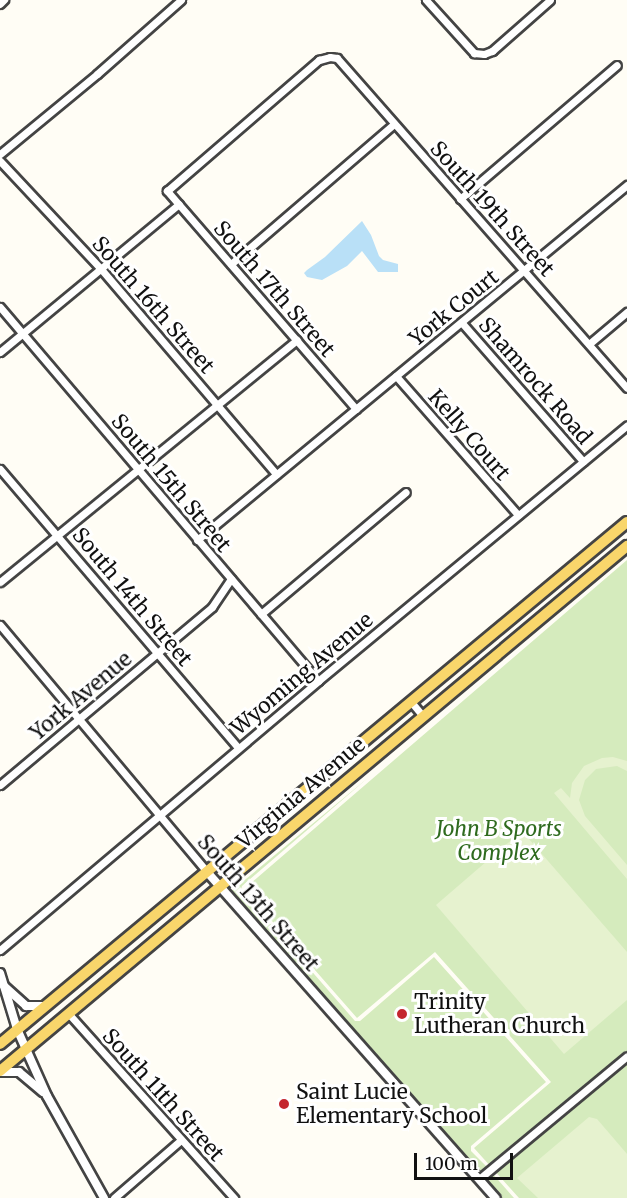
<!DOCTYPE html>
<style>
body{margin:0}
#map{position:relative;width:627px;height:1198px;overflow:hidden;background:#fffdf5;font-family:Merriweather,serif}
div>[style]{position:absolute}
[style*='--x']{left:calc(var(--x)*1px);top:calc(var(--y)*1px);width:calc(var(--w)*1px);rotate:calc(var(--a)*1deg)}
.green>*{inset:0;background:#d5ebbd}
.pitch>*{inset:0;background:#e6f2cf}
.water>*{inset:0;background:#b9e0f7}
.roads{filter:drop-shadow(2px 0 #444) drop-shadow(-2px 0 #444) drop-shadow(0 2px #444) drop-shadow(0 -2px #444)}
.minor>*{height:7px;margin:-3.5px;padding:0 3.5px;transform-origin:3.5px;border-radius:3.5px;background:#fff}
.tertiary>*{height:8px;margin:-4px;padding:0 4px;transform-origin:4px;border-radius:4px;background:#fff}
.primary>*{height:10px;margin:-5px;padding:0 5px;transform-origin:5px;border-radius:5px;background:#f9d66b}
.dots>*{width:16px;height:16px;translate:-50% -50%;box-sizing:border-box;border:3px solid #fff;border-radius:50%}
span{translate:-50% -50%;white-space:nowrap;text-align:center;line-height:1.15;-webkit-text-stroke:6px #fff;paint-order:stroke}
.street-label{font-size:21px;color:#111}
.park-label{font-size:21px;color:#2f6b1f;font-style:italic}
.poi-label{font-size:21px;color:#111}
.left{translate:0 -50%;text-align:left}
.scale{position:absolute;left:414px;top:1153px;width:99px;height:27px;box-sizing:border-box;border:3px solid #111;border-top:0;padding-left:8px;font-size:18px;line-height:21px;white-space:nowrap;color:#111;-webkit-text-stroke:4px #fff;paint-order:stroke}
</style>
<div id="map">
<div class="green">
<div style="clip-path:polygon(627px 560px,627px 1198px,519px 1198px,474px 1148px,551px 1082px,435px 952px,357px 1018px,244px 889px)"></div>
<div style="clip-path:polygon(369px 777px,242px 886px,241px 890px,355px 1021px,360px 1021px,434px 957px,546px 1082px,471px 1146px,471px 1151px,487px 1167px,479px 1174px,229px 893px)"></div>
<div style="clip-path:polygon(492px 1173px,514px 1198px,501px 1198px,484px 1180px)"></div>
</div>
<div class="pitch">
<div style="clip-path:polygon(613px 757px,627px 761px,627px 771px,617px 766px,596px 769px,585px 780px,579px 800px,585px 816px,627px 865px,627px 879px,554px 793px,561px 788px,570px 798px,572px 783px,584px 766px,602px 758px)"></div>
<div style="clip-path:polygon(522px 831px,627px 952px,627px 1000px,564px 1054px,436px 905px)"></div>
<div style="clip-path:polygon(589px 1117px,597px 1119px,627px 1154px,627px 1198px,538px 1198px,517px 1178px)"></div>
</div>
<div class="water">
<div style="clip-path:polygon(362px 221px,371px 235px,379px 256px,383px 260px,398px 264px,398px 272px,378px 272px,362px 251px,347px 266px,322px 280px,307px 277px,304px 273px,307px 270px,325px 257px)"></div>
</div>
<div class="roads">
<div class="minor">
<div style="--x:426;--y:0;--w:72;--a:47.8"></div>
<div style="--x:474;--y:53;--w:10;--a:6"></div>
<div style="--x:484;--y:54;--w:9;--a:-21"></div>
<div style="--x:492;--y:51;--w:77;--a:-41.3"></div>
<div style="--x:0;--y:154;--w:126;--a:-39.5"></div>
<div style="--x:97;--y:74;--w:112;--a:-41.4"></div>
<div style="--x:0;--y:161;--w:148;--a:46.9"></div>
<div style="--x:101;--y:269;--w:270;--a:49.5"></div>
<div style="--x:460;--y:199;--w:206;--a:-40.5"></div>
<div style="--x:231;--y:264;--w:215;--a:-40.7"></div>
<div style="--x:0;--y:307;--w:491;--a:49.6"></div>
<div style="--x:462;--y:323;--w:184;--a:48.8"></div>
<div style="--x:589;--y:344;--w:50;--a:-40.1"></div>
<div style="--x:0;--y:352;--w:232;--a:-39.6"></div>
<div style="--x:396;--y:376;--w:185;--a:48.7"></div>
<div style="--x:356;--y:409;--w:289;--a:-130.9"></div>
<div style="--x:167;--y:191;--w:201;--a:-40.8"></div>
<div style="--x:319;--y:60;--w:11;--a:-15"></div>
<div style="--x:330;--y:57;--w:7;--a:8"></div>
<div style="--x:337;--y:58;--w:439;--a:48.7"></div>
<div style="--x:0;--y:469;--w:367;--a:49.5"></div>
<div style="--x:197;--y:540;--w:558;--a:-39.54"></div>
<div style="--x:0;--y:582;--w:383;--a:-39.2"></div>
<div style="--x:261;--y:614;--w:189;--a:-40.1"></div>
<div style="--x:0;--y:625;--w:324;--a:50"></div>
<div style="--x:412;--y:703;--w:17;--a:50"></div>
<div style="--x:0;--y:785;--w:277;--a:-40"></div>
<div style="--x:212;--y:607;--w:34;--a:-56"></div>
<div style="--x:0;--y:950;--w:417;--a:-40.2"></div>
<div style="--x:318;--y:681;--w:401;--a:-39.6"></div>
<div style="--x:68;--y:1013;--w:249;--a:48.1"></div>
<div style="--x:479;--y:1179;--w:192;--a:-39.7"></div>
<div style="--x:114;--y:1198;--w:89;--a:-40.9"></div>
</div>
<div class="tertiary">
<div style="--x:0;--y:4;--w:6;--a:-45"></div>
<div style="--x:208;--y:873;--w:434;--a:48.5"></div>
<div style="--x:0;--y:973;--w:59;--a:73.1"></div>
<div style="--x:17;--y:1029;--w:73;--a:65.9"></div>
<div style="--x:47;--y:1096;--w:117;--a:60.8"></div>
<div style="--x:4;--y:986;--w:30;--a:42"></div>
<div style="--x:26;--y:1006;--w:20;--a:0"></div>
<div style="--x:0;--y:1072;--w:19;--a:0"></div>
<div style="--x:19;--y:1072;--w:31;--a:40"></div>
</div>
<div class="primary">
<div style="--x:0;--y:1044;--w:816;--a:-39.78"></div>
<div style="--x:0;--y:1071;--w:818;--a:-39.94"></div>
</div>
</div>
<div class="dots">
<div style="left:402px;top:1014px;background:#c4262e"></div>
<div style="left:284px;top:1104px;background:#c4262e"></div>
</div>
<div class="street-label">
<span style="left:492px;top:209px;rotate:48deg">South 19th Street</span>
<span style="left:274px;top:289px;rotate:49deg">South 17th Street</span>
<span style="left:153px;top:305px;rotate:49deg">South 16th Street</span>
<span style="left:454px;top:308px;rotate:-39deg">York Court</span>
<span style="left:535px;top:381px;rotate:49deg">Shamrock Road</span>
<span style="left:469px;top:435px;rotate:49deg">Kelly Court</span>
<span style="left:171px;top:483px;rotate:50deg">South 15th Street</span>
<span style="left:132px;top:597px;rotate:50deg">South 14th Street</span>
<span style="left:302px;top:674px;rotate:-40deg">Wyoming Avenue</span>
<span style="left:81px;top:696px;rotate:-40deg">York Avenue</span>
<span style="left:301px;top:793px;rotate:-40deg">Virginia Avenue</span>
<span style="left:258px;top:903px;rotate:49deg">South 13th Street</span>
<span style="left:163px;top:1095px;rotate:48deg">South 11th Street</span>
</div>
<div class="park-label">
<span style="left:499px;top:841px">John B Sports<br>Complex</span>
</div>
<div class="poi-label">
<span class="left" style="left:414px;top:1014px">Trinity<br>Lutheran Church</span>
<span class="left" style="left:296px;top:1104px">Saint Lucie<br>Elementary School</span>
</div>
<div class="scale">100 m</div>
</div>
